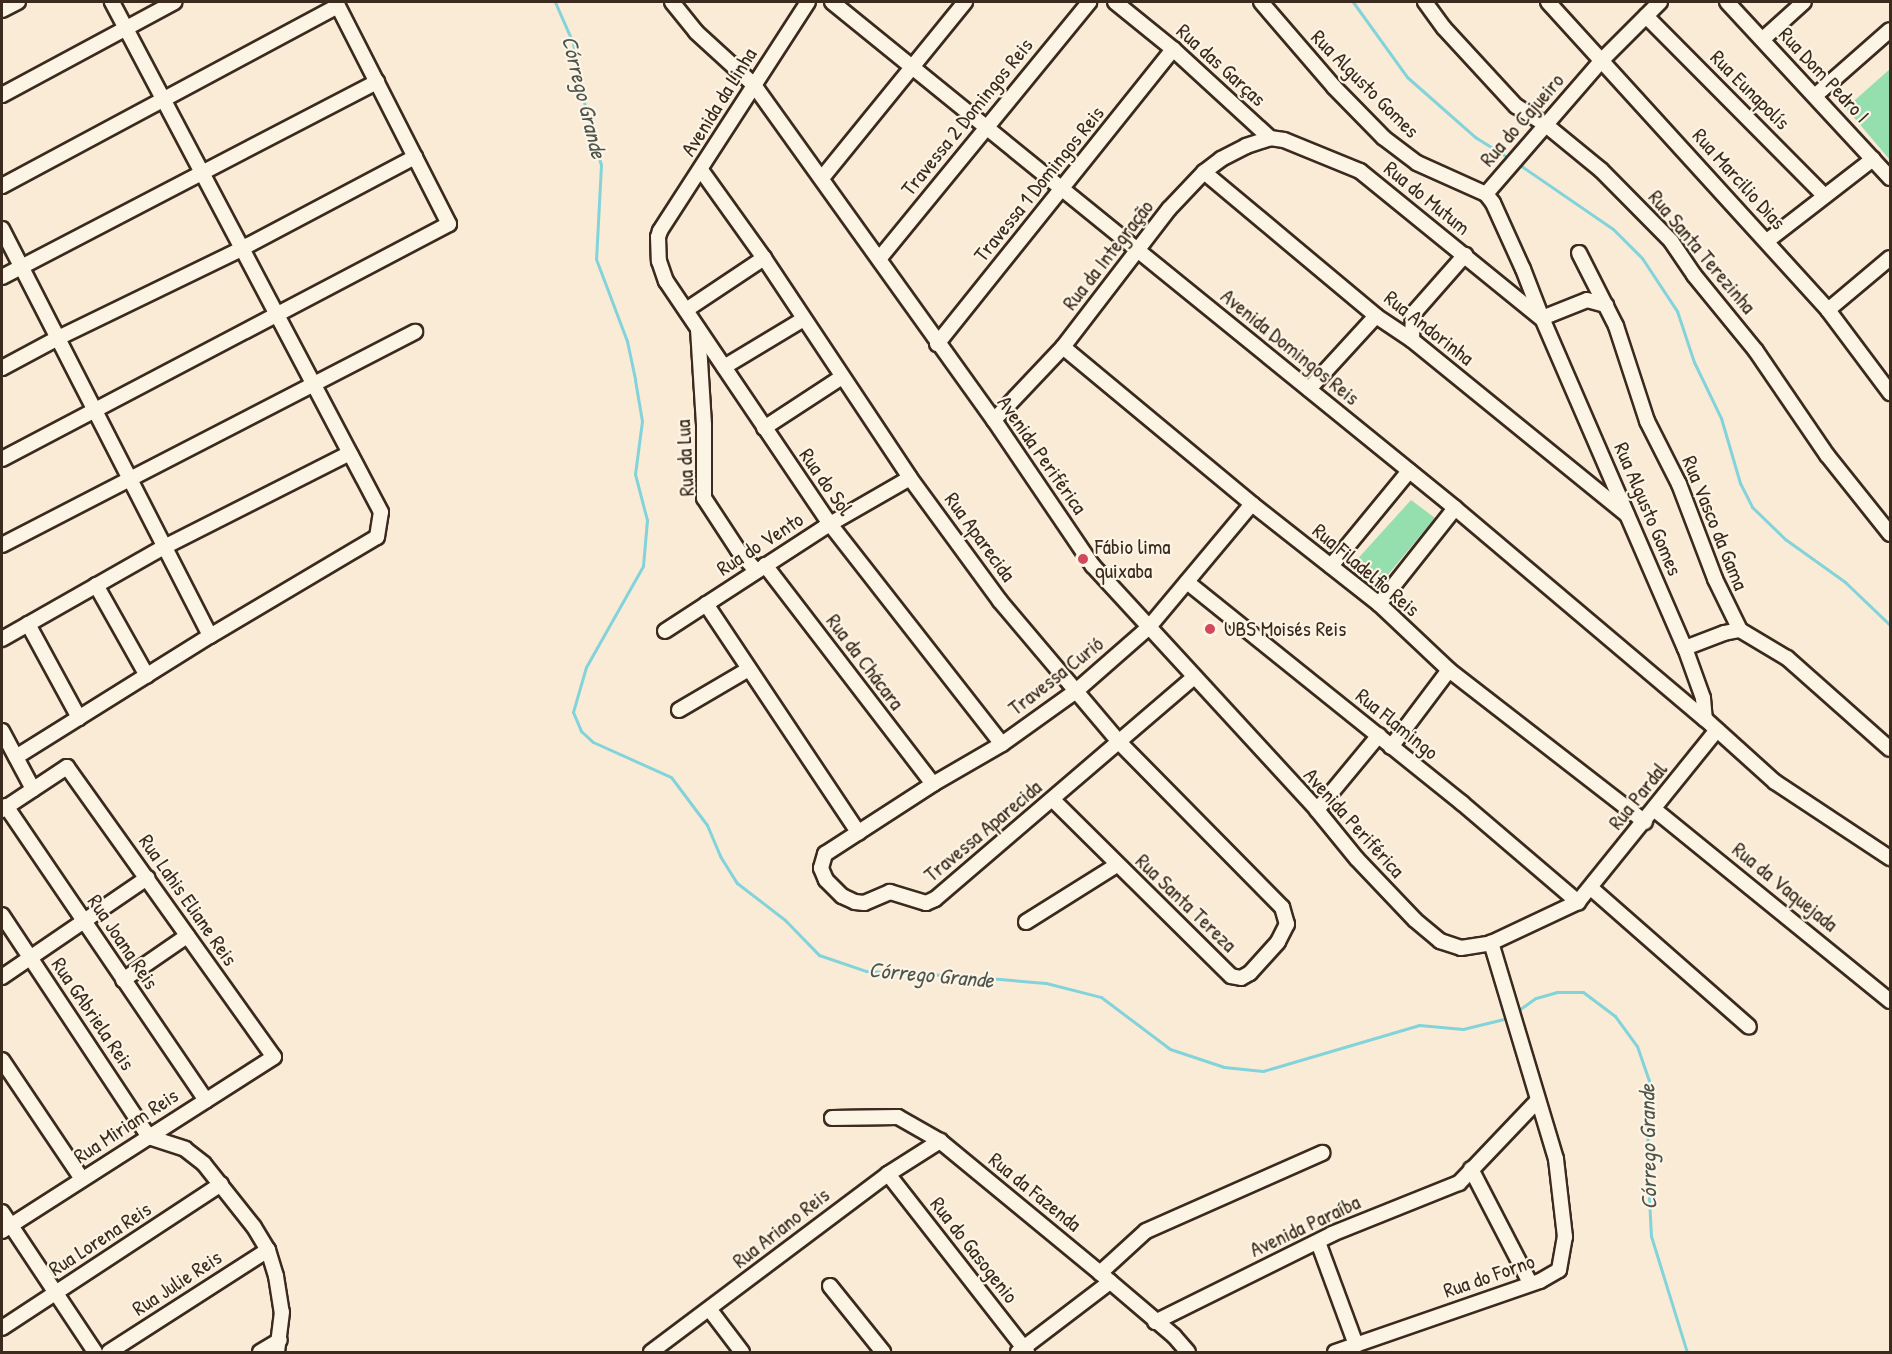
<!DOCTYPE html>
<meta charset="utf-8">
<style>
body{margin:0}
#map{position:relative;width:1892px;height:1354px;overflow:hidden;background:#faebd7;font-family:"Patrick Hand",sans-serif}
div>[style]{position:absolute}
[style*='--x']{left:calc(var(--x)*1px);top:calc(var(--y)*1px);width:calc(var(--w)*1px);rotate:calc(var(--a)*1deg)}
.green>*{inset:0;background:#95deae}
.stream>*{height:3px;margin:-1.5px;padding:0 1.5px;transform-origin:1.5px;border-radius:1.5px;background:#82d3da}
.roads{filter:drop-shadow(2px 0 #3b2a1e) drop-shadow(-2px 0 #3b2a1e) drop-shadow(0 2px #3b2a1e) drop-shadow(0 -2px #3b2a1e)}
.minor>*{height:14px;margin:-7px;padding:0 7px;transform-origin:7px;border-radius:7px;background:#fcf5e5}
.dots>*{width:16px;height:16px;translate:-50% -50%;box-sizing:border-box;border:3px solid #fcf5e5;border-radius:50%}
span{translate:-50% -50%;white-space:nowrap;text-align:center;line-height:1.15;-webkit-text-stroke:4.5px #fcf5e5;paint-order:stroke}
.street-label{font-size:21px;color:#3b2a1e}
.poi-label{font-size:21px;color:#3b2a1e}
.left{translate:0 -50%;text-align:left}
.water-label{font-size:22px;color:#4d544d;font-style:italic}
.frame{position:absolute;inset:0;border:3px solid #3b2a1e;pointer-events:none}
</style>
<div id="map">
<div class="green">
<div style="clip-path:polygon(1890px 69px,1890px 160px,1846px 108px)"></div>
<div style="clip-path:polygon(1411px 500px,1435px 518px,1381px 583px,1353px 564px)"></div>
</div>
<div class="stream">
<div style="--x:555;--y:2;--w:45;--a:66.3"></div>
<div style="--x:573;--y:43;--w:75;--a:79.3"></div>
<div style="--x:587;--y:117;--w:50;--a:73.7"></div>
<div style="--x:601;--y:165;--w:94;--a:93"></div>
<div style="--x:596;--y:259;--w:88;--a:69.3"></div>
<div style="--x:627;--y:341;--w:40;--a:78"></div>
<div style="--x:635;--y:380;--w:42;--a:80.3"></div>
<div style="--x:642;--y:421;--w:53;--a:97.5"></div>
<div style="--x:635;--y:474;--w:48;--a:75.4"></div>
<div style="--x:647;--y:520;--w:46;--a:95"></div>
<div style="--x:643;--y:566;--w:116;--a:119.4"></div>
<div style="--x:586;--y:667;--w:47;--a:106.1"></div>
<div style="--x:573;--y:712;--w:21;--a:67"></div>
<div style="--x:581;--y:731;--w:16;--a:43"></div>
<div style="--x:593;--y:742;--w:85;--a:24.2"></div>
<div style="--x:671;--y:777;--w:60;--a:53.1"></div>
<div style="--x:707;--y:825;--w:34;--a:67"></div>
<div style="--x:720;--y:856;--w:32;--a:58"></div>
<div style="--x:737;--y:883;--w:61;--a:37.6"></div>
<div style="--x:785;--y:920;--w:49;--a:45.8"></div>
<div style="--x:819;--y:955;--w:50;--a:18.8"></div>
<div style="--x:866;--y:971;--w:98;--a:2.9"></div>
<div style="--x:964;--y:976;--w:82;--a:4.9"></div>
<div style="--x:1046;--y:983;--w:57;--a:14.3"></div>
<div style="--x:1101;--y:997;--w:86;--a:37"></div>
<div style="--x:1170;--y:1049;--w:57;--a:18.4"></div>
<div style="--x:1224;--y:1067;--w:39;--a:6"></div>
<div style="--x:1263;--y:1071;--w:163;--a:-16.4"></div>
<div style="--x:1419;--y:1025;--w:44;--a:5.2"></div>
<div style="--x:1463;--y:1029;--w:42;--a:-13.7"></div>
<div style="--x:1353;--y:2;--w:92;--a:54.2"></div>
<div style="--x:1407;--y:77;--w:91;--a:41.4"></div>
<div style="--x:1475;--y:137;--w:44;--a:31.9"></div>
<div style="--x:1517;--y:163;--w:116;--a:34.5"></div>
<div style="--x:1613;--y:229;--w:41;--a:45"></div>
<div style="--x:1642;--y:258;--w:64;--a:56.6"></div>
<div style="--x:1677;--y:311;--w:54;--a:71.6"></div>
<div style="--x:1694;--y:362;--w:62;--a:64.3"></div>
<div style="--x:1721;--y:418;--w:68;--a:73.7"></div>
<div style="--x:1740;--y:483;--w:27;--a:63"></div>
<div style="--x:1752;--y:507;--w:46;--a:44.1"></div>
<div style="--x:1785;--y:539;--w:74;--a:35.6"></div>
<div style="--x:1845;--y:582;--w:62;--a:43.7"></div>
<div style="--x:1520;--y:1009;--w:19;--a:-35"></div>
<div style="--x:1536;--y:998;--w:22;--a:-16"></div>
<div style="--x:1557;--y:992;--w:26;--a:0"></div>
<div style="--x:1583;--y:992;--w:40;--a:37"></div>
<div style="--x:1615;--y:1016;--w:37;--a:54"></div>
<div style="--x:1637;--y:1046;--w:36;--a:71"></div>
<div style="--x:1649;--y:1080;--w:80;--a:91.4"></div>
<div style="--x:1647;--y:1160;--w:76;--a:87"></div>
<div style="--x:1651;--y:1236;--w:121;--a:72.8"></div>
</div>
<div class="roads">
<div class="minor">
<div style="--x:672;--y:2;--w:38;--a:51"></div>
<div style="--x:696;--y:32;--w:79;--a:42.4"></div>
<div style="--x:754;--y:85;--w:412;--a:54.4"></div>
<div style="--x:994;--y:420;--w:176;--a:55.9"></div>
<div style="--x:1093;--y:566;--w:331;--a:47.4"></div>
<div style="--x:1317;--y:810;--w:63;--a:50.8"></div>
<div style="--x:1357;--y:859;--w:84;--a:46.4"></div>
<div style="--x:1415;--y:920;--w:33;--a:40"></div>
<div style="--x:1440;--y:941;--w:22;--a:18"></div>
<div style="--x:1461;--y:948;--w:30;--a:-9"></div>
<div style="--x:1491;--y:943;--w:96;--a:-25.2"></div>
<div style="--x:1578;--y:902;--w:221;--a:-51.1"></div>
<div style="--x:808;--y:2;--w:273;--a:122.9"></div>
<div style="--x:660;--y:231;--w:6;--a:108"></div>
<div style="--x:658;--y:237;--w:24;--a:88"></div>
<div style="--x:659;--y:261;--w:21;--a:71"></div>
<div style="--x:666;--y:281;--w:293;--a:56"></div>
<div style="--x:830;--y:524;--w:279;--a:52"></div>
<div style="--x:832;--y:2;--w:803;--a:39.08"></div>
<div style="--x:1455;--y:508;--w:327;--a:40.2"></div>
<div style="--x:1705;--y:719;--w:94;--a:42"></div>
<div style="--x:1775;--y:782;--w:138;--a:33.5"></div>
<div style="--x:1115;--y:2;--w:75;--a:39"></div>
<div style="--x:1173;--y:49;--w:132;--a:42.5"></div>
<div style="--x:1261;--y:2;--w:112;--a:49.3"></div>
<div style="--x:1334;--y:87;--w:71;--a:45.6"></div>
<div style="--x:1384;--y:138;--w:41;--a:37.1"></div>
<div style="--x:1417;--y:163;--w:76;--a:24.2"></div>
<div style="--x:1425;--y:2;--w:32;--a:54"></div>
<div style="--x:1444;--y:28;--w:106;--a:47.3"></div>
<div style="--x:1516;--y:106;--w:36;--a:32"></div>
<div style="--x:1546;--y:125;--w:71;--a:39.3"></div>
<div style="--x:1601;--y:170;--w:100;--a:45.4"></div>
<div style="--x:1671;--y:241;--w:41;--a:55.9"></div>
<div style="--x:1694;--y:275;--w:98;--a:50.8"></div>
<div style="--x:1756;--y:351;--w:126;--a:55.7"></div>
<div style="--x:1827;--y:455;--w:101;--a:51.4"></div>
<div style="--x:1548;--y:2;--w:416;--a:47.7"></div>
<div style="--x:1828;--y:310;--w:104;--a:53.2"></div>
<div style="--x:1660;--y:2;--w:82;--a:135"></div>
<div style="--x:1602;--y:60;--w:177;--a:130.9"></div>
<div style="--x:1486;--y:194;--w:11;--a:52"></div>
<div style="--x:1493;--y:203;--w:72;--a:65.6"></div>
<div style="--x:1523;--y:269;--w:53;--a:68.8"></div>
<div style="--x:1542;--y:318;--w:360;--a:66.6"></div>
<div style="--x:1685;--y:648;--w:53;--a:70.2"></div>
<div style="--x:1703;--y:698;--w:21;--a:85"></div>
<div style="--x:1727;--y:2;--w:240;--a:47.2"></div>
<div style="--x:2;--y:10;--w:18;--a:-27"></div>
<div style="--x:1646;--y:16;--w:252;--a:45.2"></div>
<div style="--x:1763;--y:39;--w:55;--a:-42.1"></div>
<div style="--x:2;--y:95;--w:196;--a:-28.3"></div>
<div style="--x:1816;--y:95;--w:98;--a:-41.3"></div>
<div style="--x:701;--y:170;--w:108;--a:54.4"></div>
<div style="--x:764;--y:258;--w:264;--a:56.4"></div>
<div style="--x:910;--y:478;--w:152;--a:53.8"></div>
<div style="--x:1000;--y:601;--w:186;--a:49.8"></div>
<div style="--x:1120;--y:743;--w:231;--a:45.4"></div>
<div style="--x:1282;--y:907;--w:18;--a:74"></div>
<div style="--x:1287;--y:924;--w:20;--a:117"></div>
<div style="--x:1278;--y:942;--w:42;--a:132.1"></div>
<div style="--x:1250;--y:973;--w:10;--a:151"></div>
<div style="--x:1241;--y:978;--w:10;--a:-169"></div>
<div style="--x:1231;--y:976;--w:250;--a:-135.3"></div>
<div style="--x:1204;--y:172;--w:224;--a:39.9"></div>
<div style="--x:1376;--y:316;--w:43;--a:33.7"></div>
<div style="--x:1412;--y:340;--w:277;--a:39.1"></div>
<div style="--x:822;--y:178;--w:227;--a:-50.9"></div>
<div style="--x:2;--y:186;--w:381;--a:-28.2"></div>
<div style="--x:2;--y:229;--w:457;--a:62.9"></div>
<div style="--x:1767;--y:241;--w:134;--a:-37.7"></div>
<div style="--x:1579;--y:253;--w:82;--a:63.1"></div>
<div style="--x:1616;--y:326;--w:100;--a:71.9"></div>
<div style="--x:1647;--y:421;--w:71;--a:63.1"></div>
<div style="--x:1679;--y:484;--w:102;--a:69.2"></div>
<div style="--x:1715;--y:579;--w:57;--a:63.9"></div>
<div style="--x:1740;--y:630;--w:55;--a:30.8"></div>
<div style="--x:1787;--y:658;--w:137;--a:41.5"></div>
<div style="--x:879;--y:259;--w:332;--a:-50.7"></div>
<div style="--x:2;--y:277;--w:423;--a:-27.5"></div>
<div style="--x:686;--y:310;--w:94;--a:-33.7"></div>
<div style="--x:1828;--y:310;--w:81;--a:-40"></div>
<div style="--x:1542;--y:318;--w:48;--a:-21.8"></div>
<div style="--x:1587;--y:300;--w:20;--a:15"></div>
<div style="--x:698;--y:329;--w:96;--a:86.4"></div>
<div style="--x:704;--y:425;--w:73;--a:90"></div>
<div style="--x:704;--y:498;--w:62;--a:56.8"></div>
<div style="--x:738;--y:550;--w:28;--a:49"></div>
<div style="--x:1412;--y:340;--w:26;--a:-88"></div>
<div style="--x:1413;--y:314;--w:79;--a:-48.6"></div>
<div style="--x:937;--y:344;--w:378;--a:-51.3"></div>
<div style="--x:1063;--y:347;--w:246;--a:39.7"></div>
<div style="--x:1252;--y:504;--w:162;--a:38.2"></div>
<div style="--x:1379;--y:604;--w:96;--a:43.3"></div>
<div style="--x:1449;--y:670;--w:248;--a:37.8"></div>
<div style="--x:724;--y:367;--w:93;--a:-31"></div>
<div style="--x:2;--y:368;--w:64;--a:-28.2"></div>
<div style="--x:58;--y:338;--w:203;--a:-25.9"></div>
<div style="--x:241;--y:249;--w:197;--a:-27.9"></div>
<div style="--x:1309;--y:389;--w:99;--a:-47.5"></div>
<div style="--x:994;--y:420;--w:100;--a:-46.6"></div>
<div style="--x:1063;--y:347;--w:174;--a:-52.5"></div>
<div style="--x:1169;--y:209;--w:51;--a:-46.6"></div>
<div style="--x:1204;--y:172;--w:21;--a:-37"></div>
<div style="--x:1221;--y:159;--w:28;--a:-27"></div>
<div style="--x:1246;--y:146;--w:25;--a:-18"></div>
<div style="--x:1270;--y:138;--w:14;--a:8"></div>
<div style="--x:1284;--y:140;--w:82;--a:22.2"></div>
<div style="--x:1360;--y:171;--w:233;--a:39.1"></div>
<div style="--x:764;--y:428;--w:93;--a:-33.2"></div>
<div style="--x:2;--y:459;--w:505;--a:-27.73"></div>
<div style="--x:449;--y:224;--w:249;--a:-117"></div>
<div style="--x:2;--y:545;--w:465;--a:-27.3"></div>
<div style="--x:765;--y:565;--w:276;--a:52.5"></div>
<div style="--x:1331;--y:566;--w:123;--a:-50.6"></div>
<div style="--x:1187;--y:582;--w:353;--a:38.8"></div>
<div style="--x:1462;--y:803;--w:153;--a:40.5"></div>
<div style="--x:96;--y:585;--w:104;--a:60.7"></div>
<div style="--x:706;--y:604;--w:275;--a:56.3"></div>
<div style="--x:1379;--y:604;--w:122;--a:-51.6"></div>
<div style="--x:28;--y:624;--w:107;--a:61.5"></div>
<div style="--x:665;--y:631;--w:197;--a:-33"></div>
<div style="--x:830;--y:524;--w:92;--a:-29.9"></div>
<div style="--x:2;--y:639;--w:186;--a:-29.6"></div>
<div style="--x:164;--y:547;--w:208;--a:-26.8"></div>
<div style="--x:1685;--y:648;--w:42;--a:-21"></div>
<div style="--x:1724;--y:633;--w:16;--a:-11"></div>
<div style="--x:1193;--y:678;--w:340;--a:139.4"></div>
<div style="--x:935;--y:899;--w:10;--a:156"></div>
<div style="--x:926;--y:903;--w:38;--a:-163"></div>
<div style="--x:890;--y:892;--w:28;--a:157"></div>
<div style="--x:864;--y:903;--w:9;--a:-174"></div>
<div style="--x:855;--y:902;--w:14;--a:-155"></div>
<div style="--x:842;--y:896;--w:23;--a:-135"></div>
<div style="--x:826;--y:880;--w:13;--a:-113"></div>
<div style="--x:821;--y:868;--w:15;--a:-74"></div>
<div style="--x:825;--y:854;--w:129;--a:-32.9"></div>
<div style="--x:933;--y:784;--w:80;--a:-30.1"></div>
<div style="--x:1002;--y:744;--w:91;--a:-35.6"></div>
<div style="--x:1076;--y:691;--w:97;--a:-41.2"></div>
<div style="--x:1149;--y:627;--w:160;--a:-50.1"></div>
<div style="--x:679;--y:710;--w:81;--a:-30.4"></div>
<div style="--x:2;--y:731;--w:66;--a:61.9"></div>
<div style="--x:1391;--y:747;--w:96;--a:-53"></div>
<div style="--x:16;--y:757;--w:229;--a:-32"></div>
<div style="--x:210;--y:636;--w:194;--a:-30.7"></div>
<div style="--x:377;--y:537;--w:25;--a:-81"></div>
<div style="--x:381;--y:512;--w:577;--a:-117.81"></div>
<div style="--x:6;--y:806;--w:356;--a:55.8"></div>
<div style="--x:2;--y:810;--w:78;--a:-33.5"></div>
<div style="--x:67;--y:767;--w:356;--a:54.5"></div>
<div style="--x:274;--y:1057;--w:323;--a:147.4"></div>
<div style="--x:1317;--y:810;--w:97;--a:-50.4"></div>
<div style="--x:1655;--y:810;--w:303;--a:39.1"></div>
<div style="--x:1591;--y:888;--w:210;--a:41.3"></div>
<div style="--x:2;--y:915;--w:266;--a:56.5"></div>
<div style="--x:149;--y:1137;--w:38;--a:18"></div>
<div style="--x:185;--y:1149;--w:24;--a:38"></div>
<div style="--x:204;--y:1164;--w:80;--a:51.6"></div>
<div style="--x:254;--y:1227;--w:27;--a:59"></div>
<div style="--x:268;--y:1250;--w:27;--a:73"></div>
<div style="--x:276;--y:1276;--w:36;--a:81"></div>
<div style="--x:282;--y:1312;--w:40;--a:97.1"></div>
<div style="--x:1026;--y:922;--w:107;--a:-32.1"></div>
<div style="--x:2;--y:977;--w:176;--a:-34.3"></div>
<div style="--x:123;--y:980;--w:78;--a:-34.5"></div>
<div style="--x:2;--y:1060;--w:143;--a:56.1"></div>
<div style="--x:832;--y:1118;--w:66;--a:-0.9"></div>
<div style="--x:898;--y:1117;--w:48;--a:29.7"></div>
<div style="--x:940;--y:1141;--w:207;--a:39.5"></div>
<div style="--x:1100;--y:1273;--w:97;--a:40.4"></div>
<div style="--x:1174;--y:1336;--w:21;--a:49"></div>
<div style="--x:1471;--y:1169;--w:128;--a:62.6"></div>
<div style="--x:888;--y:1174;--w:226;--a:52"></div>
<div style="--x:2;--y:1212;--w:168;--a:56.4"></div>
<div style="--x:1318;--y:1242;--w:110;--a:69.7"></div>
<div style="--x:1100;--y:1273;--w:62;--a:-42.4"></div>
<div style="--x:1146;--y:1231;--w:193;--a:-23.9"></div>
<div style="--x:830;--y:1286;--w:85;--a:51.2"></div>
<div style="--x:710;--y:1310;--w:53;--a:52.7"></div>
<div style="--x:1155;--y:1322;--w:198;--a:-26.4"></div>
<div style="--x:1332;--y:1234;--w:137;--a:-21.9"></div>
<div style="--x:1459;--y:1183;--w:113;--a:-46.4"></div>
<div style="--x:2;--y:1328;--w:262;--a:-33.3"></div>
<div style="--x:109;--y:1352;--w:189;--a:-32.7"></div>
<div style="--x:260;--y:1352;--w:23;--a:-31"></div>
<div style="--x:651;--y:1352;--w:296;--a:-36.9"></div>
<div style="--x:888;--y:1174;--w:62;--a:-32.4"></div>
<div style="--x:1018;--y:1352;--w:116;--a:-37.3"></div>
<div style="--x:1335;--y:1352;--w:217;--a:-19.1"></div>
<div style="--x:1540;--y:1281;--w:22;--a:-30"></div>
<div style="--x:1559;--y:1270;--w:34;--a:-80"></div>
<div style="--x:1565;--y:1237;--w:79;--a:-96.6"></div>
<div style="--x:1556;--y:1159;--w:226;--a:-106.7"></div>
</div>
</div>
<div class="dots">
<div style="left:1083px;top:559px;background:#d1495b"></div>
<div style="left:1210px;top:629px;background:#d1495b"></div>
</div>
<div class="street-label">
<span style="left:1221px;top:65px;rotate:42deg">Rua das Garças</span>
<span style="left:1824px;top:75px;rotate:47deg">Rua Dom Pedro I</span>
<span style="left:1365px;top:84px;rotate:45deg">Rua Algusto Gomes</span>
<span style="left:1750px;top:90px;rotate:45deg">Rua Eunapolís</span>
<span style="left:719px;top:102px;rotate:-58deg">Avenida da Linha</span>
<span style="left:967px;top:117px;rotate:-51deg">Travessa 2 Domingos Reis</span>
<span style="left:1522px;top:120px;rotate:-49deg">Rua do Cajueiro</span>
<span style="left:1739px;top:179px;rotate:48deg">Rua Marcilio Dias</span>
<span style="left:1039px;top:184px;rotate:-51deg">Travessa 1 Domingos Reis</span>
<span style="left:1427px;top:198px;rotate:39deg">Rua do Mutum</span>
<span style="left:1702px;top:252px;rotate:50deg">Rua Santa Terezinha</span>
<span style="left:1108px;top:255px;rotate:-52deg">Rua da Integração</span>
<span style="left:1429px;top:328px;rotate:38deg">Rua Andorinha</span>
<span style="left:1290px;top:347px;rotate:39deg">Avenida Domingos Reis</span>
<span style="left:1042px;top:455px;rotate:55deg">Avenida Periférica</span>
<span style="left:685px;top:458px;rotate:-93deg">Rua da Lua</span>
<span style="left:826px;top:482px;rotate:55deg">Rua do Sol</span>
<span style="left:1648px;top:509px;rotate:67deg">Rua Algusto Gomes</span>
<span style="left:1715px;top:523px;rotate:68deg">Rua Vasco da Gama</span>
<span style="left:980px;top:537px;rotate:54deg">Rua Aparecida</span>
<span style="left:760px;top:544px;rotate:-33deg">Rua do Vento</span>
<span style="left:1366px;top:570px;rotate:40deg">Rua Filadelfio Reis</span>
<span style="left:865px;top:662px;rotate:53deg">Rua da Chácara</span>
<span style="left:1056px;top:676px;rotate:-38deg">Travessa Curió</span>
<span style="left:1397px;top:724px;rotate:39deg">Rua Flamingo</span>
<span style="left:1638px;top:796px;rotate:-51deg">Rua Pardal</span>
<span style="left:1354px;top:823px;rotate:48deg">Avenida Periférica</span>
<span style="left:983px;top:831px;rotate:-40deg">Travessa Aparecida</span>
<span style="left:1785px;top:887px;rotate:39deg">Rua da Vaquejada</span>
<span style="left:188px;top:900px;rotate:55deg">Rua Lahis Eliane Reis</span>
<span style="left:1186px;top:903px;rotate:44deg">Rua Santa Tereza</span>
<span style="left:123px;top:942px;rotate:56deg">Rua Joana Reis</span>
<span style="left:93px;top:1014px;rotate:56deg">Rua GAbriela Reis</span>
<span style="left:126px;top:1126px;rotate:-33deg">Rua Miriam Reis</span>
<span style="left:1035px;top:1192px;rotate:39deg">Rua da Fazenda</span>
<span style="left:1305px;top:1226px;rotate:-25deg">Avenida Paraíba</span>
<span style="left:781px;top:1228px;rotate:-38deg">Rua Ariano Reis</span>
<span style="left:100px;top:1239px;rotate:-33deg">Rua Lorena Reis</span>
<span style="left:974px;top:1250px;rotate:52deg">Rua do Gasogenio</span>
<span style="left:1489px;top:1276px;rotate:-19deg">Rua do Forno</span>
<span style="left:177px;top:1283px;rotate:-33deg">Rua Julie Reis</span>
</div>
<div class="poi-label">
<span class="left" style="left:1095px;top:559px">Fábio lima<br>quixaba</span>
<span class="left" style="left:1224px;top:629px">UBS Moisés Reis</span>
</div>
<div class="water-label">
<span style="left:584px;top:97px;rotate:76deg">Córrego Grande</span>
<span style="left:931px;top:975px;rotate:5deg">Córrego Grande</span>
<span style="left:1648px;top:1147px;rotate:-91deg">Córrego Grande</span>
</div>
<div class="frame"></div>
</div>
